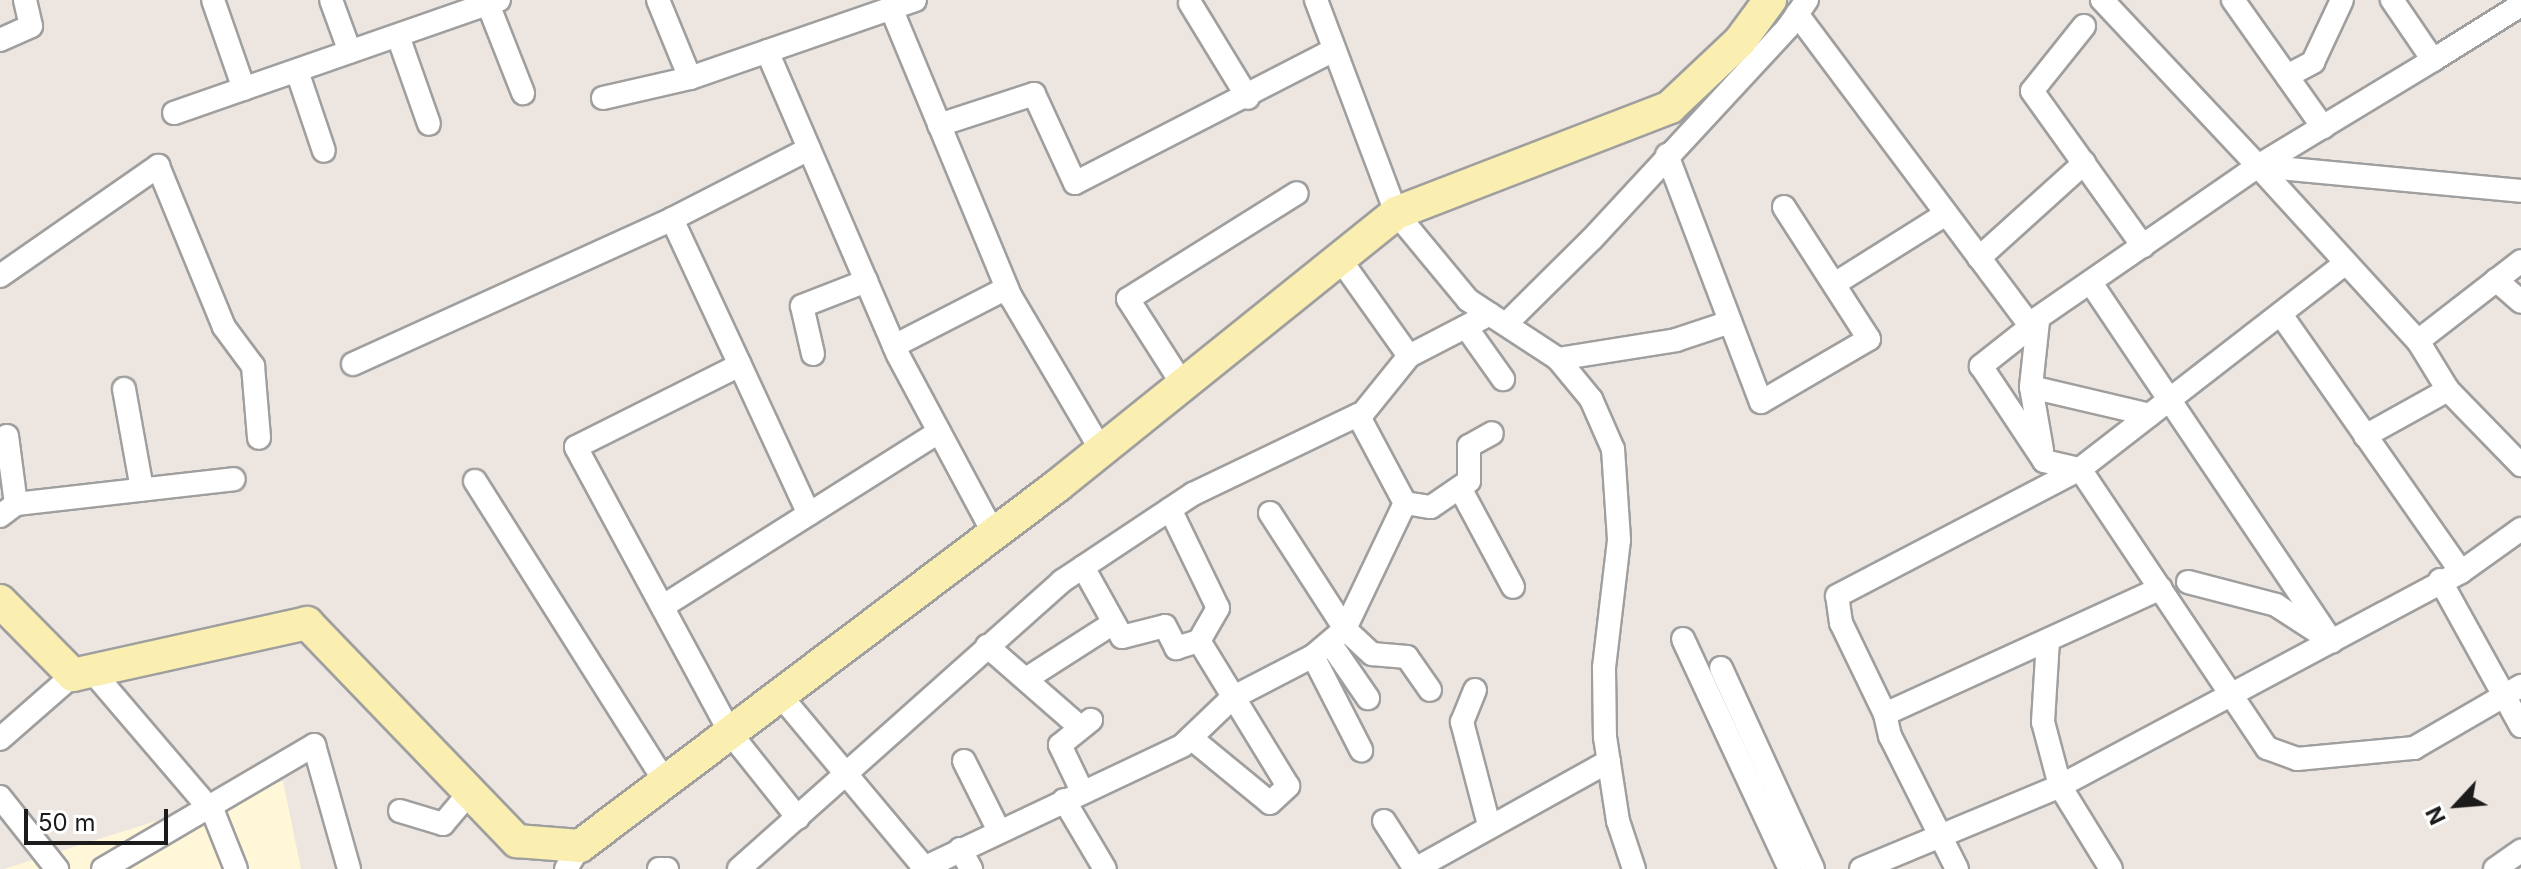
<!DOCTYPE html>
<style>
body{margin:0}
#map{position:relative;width:2521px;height:869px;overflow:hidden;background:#ede6e0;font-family:Inter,sans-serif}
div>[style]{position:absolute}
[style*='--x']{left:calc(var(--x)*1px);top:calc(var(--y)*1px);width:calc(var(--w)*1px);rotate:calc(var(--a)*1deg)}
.education>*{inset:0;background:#fff7d7}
.roads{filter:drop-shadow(2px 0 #9f9f9f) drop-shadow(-2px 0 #9f9f9f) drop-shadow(0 2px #9f9f9f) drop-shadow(0 -2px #9f9f9f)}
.street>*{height:22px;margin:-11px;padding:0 11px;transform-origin:11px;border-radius:11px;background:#fff}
.secondary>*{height:32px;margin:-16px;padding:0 16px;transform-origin:16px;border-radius:16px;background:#faefb1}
span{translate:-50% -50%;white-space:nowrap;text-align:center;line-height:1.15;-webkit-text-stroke:8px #fff;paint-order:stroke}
.north{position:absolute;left:2417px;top:765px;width:80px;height:80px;-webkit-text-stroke:6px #fff;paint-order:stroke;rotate:244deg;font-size:22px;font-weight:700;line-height:32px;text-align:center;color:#1b1b1b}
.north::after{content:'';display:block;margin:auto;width:28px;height:36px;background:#1b1b1b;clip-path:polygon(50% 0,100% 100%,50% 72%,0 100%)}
.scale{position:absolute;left:24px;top:809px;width:144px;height:36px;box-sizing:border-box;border:4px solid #1b1b1b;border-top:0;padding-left:10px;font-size:24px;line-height:28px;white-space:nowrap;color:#1b1b1b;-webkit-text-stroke:6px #fff;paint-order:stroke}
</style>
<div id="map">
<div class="education">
<div style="clip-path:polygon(283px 781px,301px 869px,4px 869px)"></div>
</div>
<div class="roads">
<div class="street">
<div style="--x:213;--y:0;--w:94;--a:70.8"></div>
<div style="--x:331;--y:0;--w:55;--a:69.9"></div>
<div style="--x:658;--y:0;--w:84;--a:67.7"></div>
<div style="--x:690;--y:78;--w:238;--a:-19.1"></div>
<div style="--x:1316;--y:0;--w:228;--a:69.4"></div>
<div style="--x:1396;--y:213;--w:113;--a:50.4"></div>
<div style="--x:1468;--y:300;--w:108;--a:33.2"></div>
<div style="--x:1558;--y:359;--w:52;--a:50.5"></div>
<div style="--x:1591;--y:399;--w:55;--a:66.3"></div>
<div style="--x:1613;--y:449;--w:91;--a:86.2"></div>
<div style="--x:1619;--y:540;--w:129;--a:96.7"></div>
<div style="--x:1604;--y:668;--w:69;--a:89.2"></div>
<div style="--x:1605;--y:737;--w:85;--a:81.2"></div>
<div style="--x:1618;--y:821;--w:51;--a:71.6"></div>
<div style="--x:2233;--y:0;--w:156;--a:54.7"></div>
<div style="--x:1190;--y:3;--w:111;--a:58.6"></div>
<div style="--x:488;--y:4;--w:96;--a:68.5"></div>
<div style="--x:891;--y:8;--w:313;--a:67.5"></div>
<div style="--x:1011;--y:297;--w:178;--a:59.5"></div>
<div style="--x:1797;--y:14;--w:387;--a:53.2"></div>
<div style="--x:2029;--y:324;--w:278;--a:-34.6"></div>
<div style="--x:2258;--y:166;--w:228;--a:-133.2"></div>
<div style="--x:2084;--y:26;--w:83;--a:128.7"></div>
<div style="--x:2032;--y:91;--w:191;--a:54.4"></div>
<div style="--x:398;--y:36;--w:93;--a:70.6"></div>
<div style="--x:0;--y:40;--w:34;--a:-24"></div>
<div style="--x:31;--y:26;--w:27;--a:-103"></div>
<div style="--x:767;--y:51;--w:331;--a:66.7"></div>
<div style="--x:898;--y:355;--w:203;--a:61.8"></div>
<div style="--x:2433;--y:60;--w:104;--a:-32"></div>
<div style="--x:297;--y:71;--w:84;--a:71.4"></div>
<div style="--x:2287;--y:76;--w:30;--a:-28"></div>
<div style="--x:2313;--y:62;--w:68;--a:-64.9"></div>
<div style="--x:603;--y:98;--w:89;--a:-12.9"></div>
<div style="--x:174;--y:113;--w:344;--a:-19.2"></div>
<div style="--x:939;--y:125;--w:100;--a:-18.1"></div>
<div style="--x:1034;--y:94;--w:98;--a:65.3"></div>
<div style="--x:1075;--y:183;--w:289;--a:-27.2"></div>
<div style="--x:1667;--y:155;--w:264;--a:69.2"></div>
<div style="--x:1761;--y:402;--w:125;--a:-30.3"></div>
<div style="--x:1869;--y:339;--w:157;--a:-122.8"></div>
<div style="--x:2258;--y:166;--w:237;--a:47.6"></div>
<div style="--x:2418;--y:341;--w:130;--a:-37.8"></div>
<div style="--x:2258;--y:166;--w:205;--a:-31.2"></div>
<div style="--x:2433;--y:60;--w:73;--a:-124.3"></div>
<div style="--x:2258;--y:166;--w:264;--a:5.4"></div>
<div style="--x:1979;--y:258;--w:142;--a:-42.1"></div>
<div style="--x:1340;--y:259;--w:119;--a:54.6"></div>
<div style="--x:0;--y:276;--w:193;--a:-34.8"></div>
<div style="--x:158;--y:166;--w:174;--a:67.7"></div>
<div style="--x:224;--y:327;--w:49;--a:53.4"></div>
<div style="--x:253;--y:366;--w:72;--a:85.2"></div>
<div style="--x:2496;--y:280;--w:33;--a:41"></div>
<div style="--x:1836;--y:283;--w:130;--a:-32.1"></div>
<div style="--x:2091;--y:283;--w:432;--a:56.1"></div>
<div style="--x:2282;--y:316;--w:312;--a:55"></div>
<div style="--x:2038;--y:321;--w:73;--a:141.7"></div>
<div style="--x:1981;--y:366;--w:114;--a:56.4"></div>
<div style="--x:2044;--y:461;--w:37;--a:13"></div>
<div style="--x:2080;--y:469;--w:336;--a:56.2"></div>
<div style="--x:2267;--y:748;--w:32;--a:20"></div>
<div style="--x:2297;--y:759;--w:118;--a:-5.4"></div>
<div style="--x:2414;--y:748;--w:124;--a:-30.1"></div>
<div style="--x:2038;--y:321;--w:66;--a:96.1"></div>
<div style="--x:2031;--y:387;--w:64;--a:80.1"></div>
<div style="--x:1506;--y:324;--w:121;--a:-44.7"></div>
<div style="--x:1592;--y:239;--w:289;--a:-47.2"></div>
<div style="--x:1788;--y:27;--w:33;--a:-55"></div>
<div style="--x:1466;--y:327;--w:64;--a:54.6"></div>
<div style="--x:2418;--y:341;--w:57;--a:58.5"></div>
<div style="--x:2448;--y:390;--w:105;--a:45.8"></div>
<div style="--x:894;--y:346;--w:127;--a:-27.2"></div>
<div style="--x:813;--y:354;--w:49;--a:-102.9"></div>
<div style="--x:802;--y:306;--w:69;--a:-21.3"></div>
<div style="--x:1558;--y:359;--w:120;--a:-9.1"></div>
<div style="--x:1676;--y:340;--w:57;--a:-18.4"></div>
<div style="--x:353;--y:364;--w:350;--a:-24.4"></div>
<div style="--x:740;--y:365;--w:164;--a:65.2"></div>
<div style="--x:1183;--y:385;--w:102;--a:-122.6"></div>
<div style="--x:1128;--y:299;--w:199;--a:-32.1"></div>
<div style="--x:2031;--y:387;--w:122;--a:13.2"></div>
<div style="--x:124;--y:389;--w:102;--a:79.8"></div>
<div style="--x:1359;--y:418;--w:80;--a:-51.1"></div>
<div style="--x:1409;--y:356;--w:91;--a:-27.4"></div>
<div style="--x:7;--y:436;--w:69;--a:82.5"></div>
<div style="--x:2365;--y:436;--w:95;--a:-29"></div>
<div style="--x:475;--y:481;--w:357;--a:57.7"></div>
<div style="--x:1460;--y:488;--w:112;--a:61.8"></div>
<div style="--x:1405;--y:503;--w:26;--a:9"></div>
<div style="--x:1431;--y:507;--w:46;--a:-34.4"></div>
<div style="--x:1469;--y:481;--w:35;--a:-90"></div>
<div style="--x:1469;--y:446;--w:26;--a:-29"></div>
<div style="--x:1270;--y:513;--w:138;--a:57.1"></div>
<div style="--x:1345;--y:629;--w:37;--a:43"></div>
<div style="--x:1372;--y:654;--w:35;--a:5"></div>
<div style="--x:1407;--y:657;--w:40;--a:55.1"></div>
<div style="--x:0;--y:516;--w:20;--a:-37"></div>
<div style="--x:16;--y:504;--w:219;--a:-6.5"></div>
<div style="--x:1083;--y:567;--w:80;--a:60.9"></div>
<div style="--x:1122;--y:637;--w:44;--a:-14.3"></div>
<div style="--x:1165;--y:626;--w:25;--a:63"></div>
<div style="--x:1176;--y:648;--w:24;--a:-17"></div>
<div style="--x:1199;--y:641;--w:38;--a:-60"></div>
<div style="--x:1218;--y:608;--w:110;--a:-115.9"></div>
<div style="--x:2440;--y:580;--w:167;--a:61"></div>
<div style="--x:2188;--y:582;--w:91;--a:14.6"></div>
<div style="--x:2276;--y:605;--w:57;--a:32.9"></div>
<div style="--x:665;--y:605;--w:324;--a:-32.3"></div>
<div style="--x:1683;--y:639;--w:254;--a:65.1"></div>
<div style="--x:2048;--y:640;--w:82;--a:93.5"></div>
<div style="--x:2043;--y:722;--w:66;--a:75.1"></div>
<div style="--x:2060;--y:786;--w:97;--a:58.4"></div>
<div style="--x:1330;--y:643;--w:67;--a:55.4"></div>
<div style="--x:987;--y:646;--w:123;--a:41.1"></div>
<div style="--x:1313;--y:656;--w:106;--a:62.9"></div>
<div style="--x:1721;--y:668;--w:221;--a:65.4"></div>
<div style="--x:92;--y:671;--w:188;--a:49.5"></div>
<div style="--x:214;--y:814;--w:59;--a:68.2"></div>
<div style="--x:1026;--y:679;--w:102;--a:-32.6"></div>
<div style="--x:1475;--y:690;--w:35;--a:112"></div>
<div style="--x:1462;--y:722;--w:106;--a:75.3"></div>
<div style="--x:780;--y:695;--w:224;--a:50.1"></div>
<div style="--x:1885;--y:714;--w:303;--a:-24.5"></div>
<div style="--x:1191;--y:738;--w:102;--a:39.4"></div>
<div style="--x:1270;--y:803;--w:25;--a:-43"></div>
<div style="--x:1288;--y:786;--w:170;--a:-121.5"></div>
<div style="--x:0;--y:739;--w:97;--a:-41.2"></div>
<div style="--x:964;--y:761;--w:78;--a:63.4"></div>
<div style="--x:1082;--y:791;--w:51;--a:-115.6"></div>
<div style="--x:1060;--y:745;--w:40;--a:-39"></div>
<div style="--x:0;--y:797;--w:92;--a:51.6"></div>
<div style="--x:1064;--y:800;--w:80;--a:59.3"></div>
<div style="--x:400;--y:811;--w:45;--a:16.8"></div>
<div style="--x:443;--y:824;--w:42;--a:-49.8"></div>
<div style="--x:798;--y:818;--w:107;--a:-128.6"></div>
<div style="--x:731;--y:734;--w:326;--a:-118.4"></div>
<div style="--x:576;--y:447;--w:183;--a:-26.6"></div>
<div style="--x:740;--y:365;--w:161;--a:-115"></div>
<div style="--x:672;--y:219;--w:154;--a:-27.1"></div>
<div style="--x:1384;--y:821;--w:54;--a:57.2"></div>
<div style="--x:960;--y:849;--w:23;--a:61"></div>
<div style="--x:103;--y:869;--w:245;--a:-30.4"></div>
<div style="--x:314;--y:745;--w:129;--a:74.2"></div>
<div style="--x:566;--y:869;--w:27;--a:-59"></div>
<div style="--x:659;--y:869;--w:8;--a:0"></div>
<div style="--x:739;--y:869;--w:433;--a:-41.7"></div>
<div style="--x:1062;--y:581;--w:157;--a:-33.6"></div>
<div style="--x:1193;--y:494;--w:183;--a:-25.6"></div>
<div style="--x:1358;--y:415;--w:100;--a:61.9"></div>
<div style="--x:1405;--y:503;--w:140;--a:115.5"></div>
<div style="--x:1345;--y:629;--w:42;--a:139.8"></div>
<div style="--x:1313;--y:656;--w:91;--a:152.6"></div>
<div style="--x:1232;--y:698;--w:69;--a:136.2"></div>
<div style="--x:1182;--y:746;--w:288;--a:154.7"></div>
<div style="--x:1415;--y:869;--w:222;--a:-29.1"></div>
<div style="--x:1861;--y:869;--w:216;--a:-22.6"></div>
<div style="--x:2060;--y:786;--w:455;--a:-28.1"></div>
<div style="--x:2461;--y:572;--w:74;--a:-35.6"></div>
<div style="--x:1957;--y:869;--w:149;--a:-116.7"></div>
<div style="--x:1890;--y:736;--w:23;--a:-103"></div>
<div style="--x:1885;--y:714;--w:101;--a:-115.8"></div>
<div style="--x:1841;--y:623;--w:27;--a:-98"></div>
<div style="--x:1837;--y:596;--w:274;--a:-27.6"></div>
<div style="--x:2080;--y:469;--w:336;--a:-37.8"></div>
<div style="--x:2495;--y:869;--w:32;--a:-35"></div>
</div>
<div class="secondary">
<div style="--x:0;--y:601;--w:104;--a:45.4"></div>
<div style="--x:73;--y:675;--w:240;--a:-12.5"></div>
<div style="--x:307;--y:623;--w:303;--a:46.1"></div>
<div style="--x:517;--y:841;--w:63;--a:4.5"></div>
<div style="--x:580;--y:846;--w:598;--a:-37.04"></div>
<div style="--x:1057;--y:486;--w:435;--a:-38.8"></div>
<div style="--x:1396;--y:213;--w:294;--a:-21.1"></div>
<div style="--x:1670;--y:107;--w:96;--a:-43.3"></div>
<div style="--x:1740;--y:41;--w:51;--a:-53.8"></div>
</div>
</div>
<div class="north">N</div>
<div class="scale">50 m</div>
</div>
